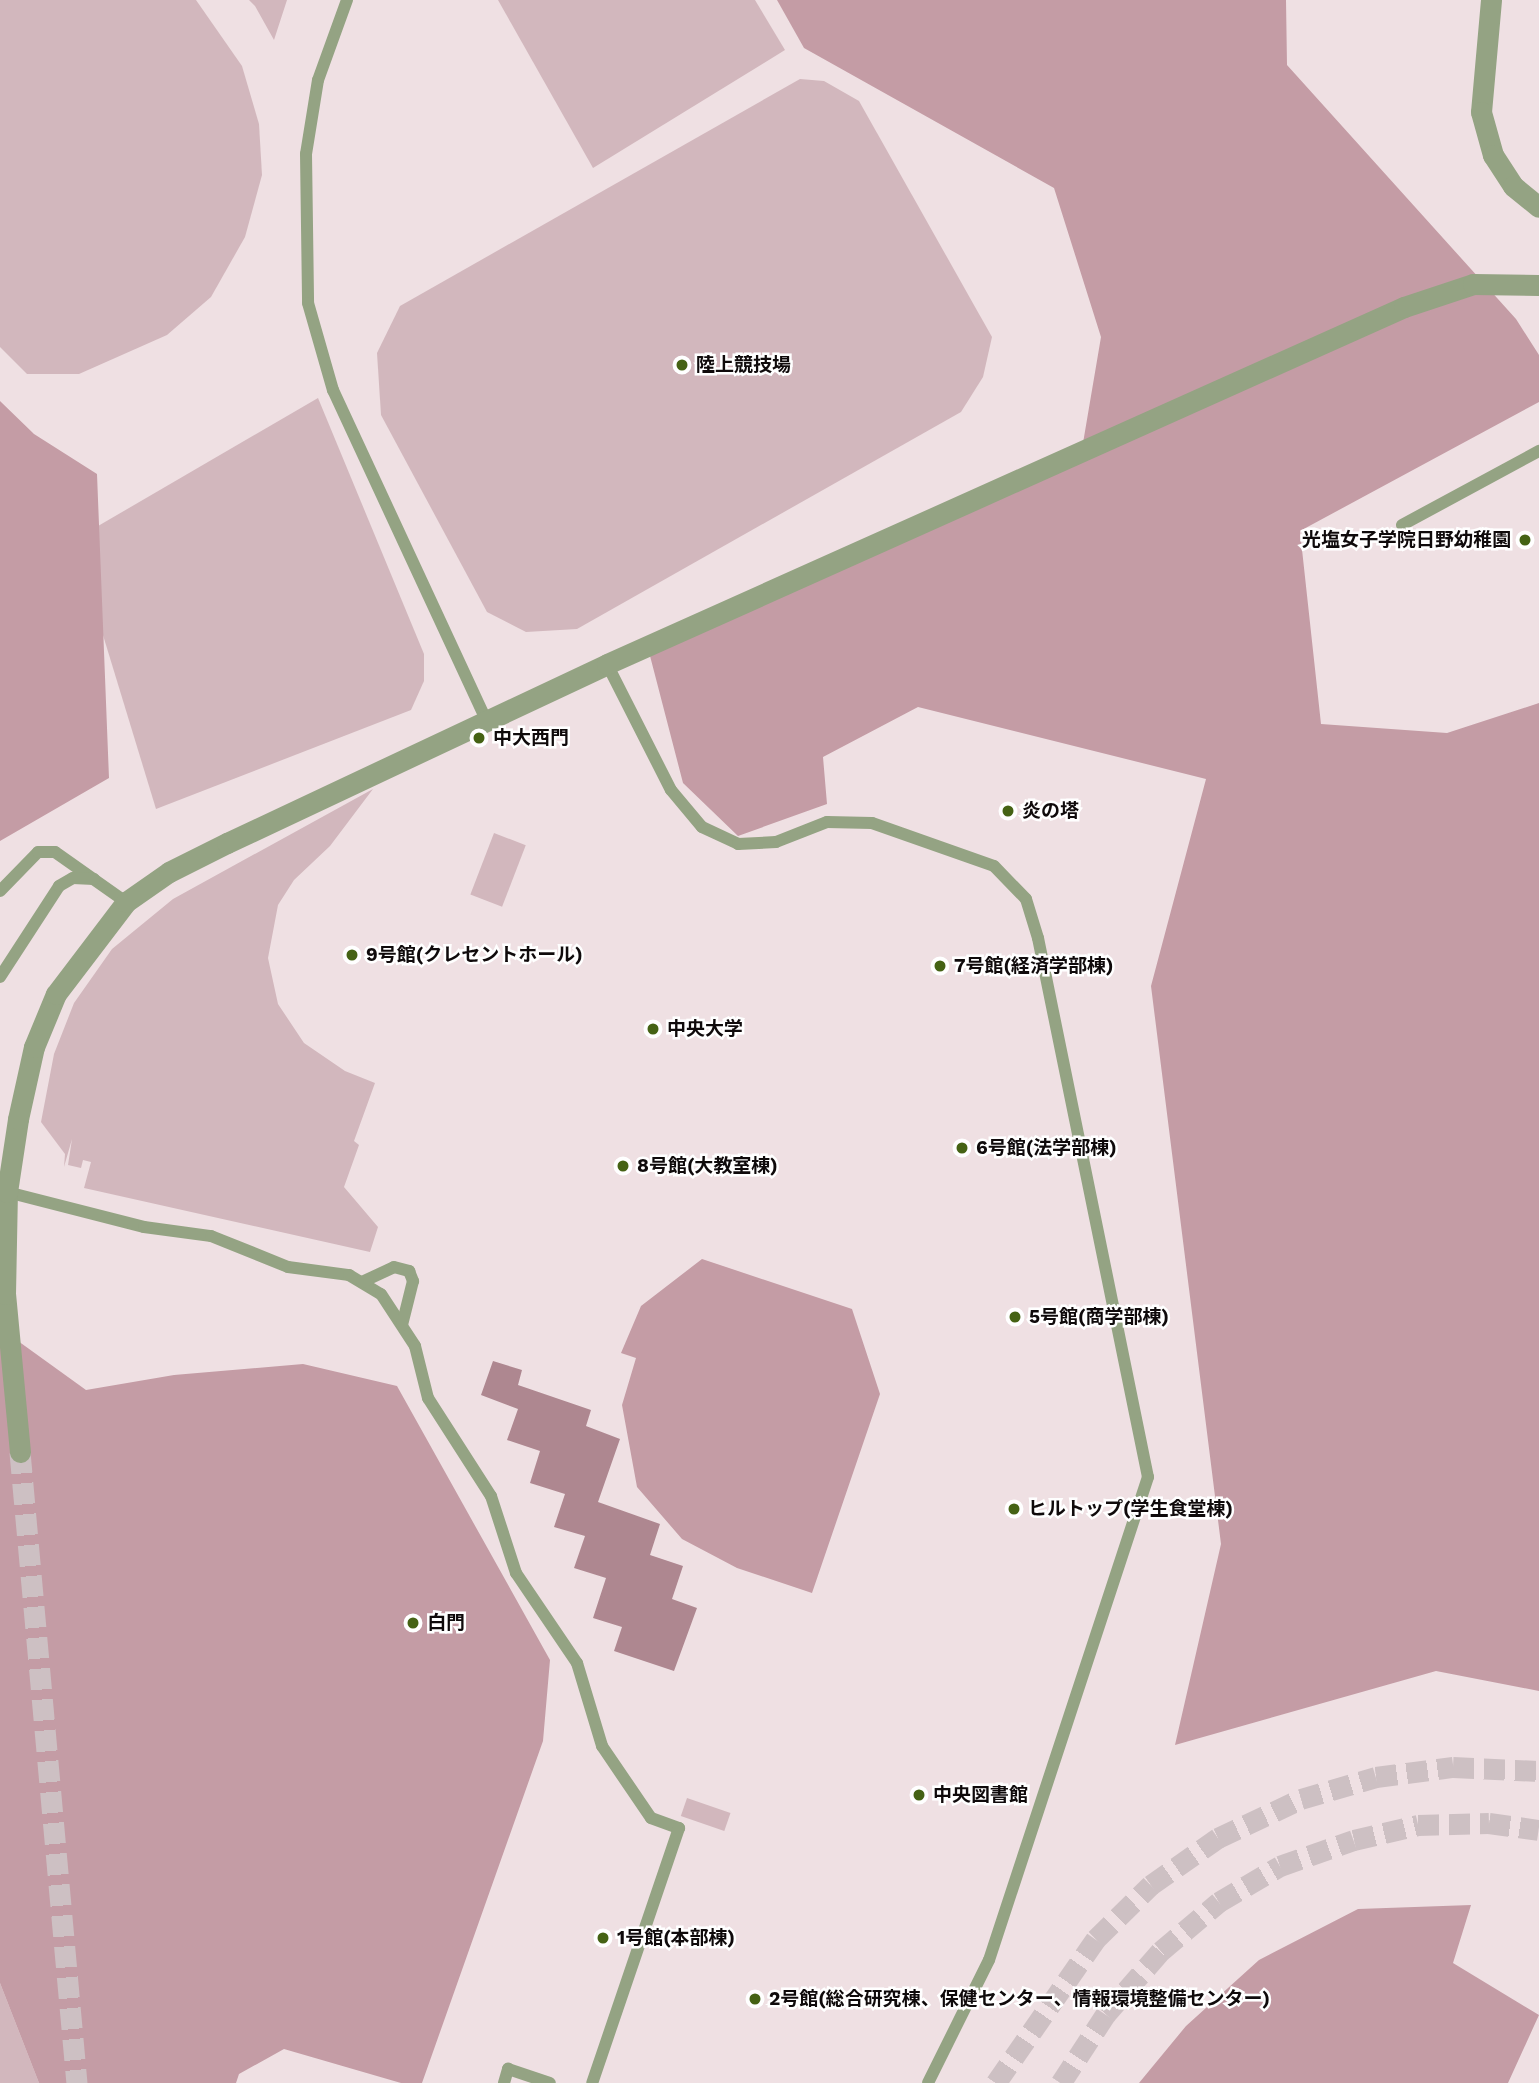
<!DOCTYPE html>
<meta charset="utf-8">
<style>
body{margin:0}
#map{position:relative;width:1539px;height:2083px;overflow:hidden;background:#efe0e3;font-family:"Work Sans","Noto Sans JP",sans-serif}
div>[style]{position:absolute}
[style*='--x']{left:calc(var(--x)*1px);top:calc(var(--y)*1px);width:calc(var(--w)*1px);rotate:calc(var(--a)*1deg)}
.green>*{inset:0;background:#d2b7bd;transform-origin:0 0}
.forest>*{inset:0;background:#c49ca5}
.water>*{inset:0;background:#ae8790}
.tertiary-tunnel>*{height:21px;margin-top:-10.5px;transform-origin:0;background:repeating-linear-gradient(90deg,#cdc0c3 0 21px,transparent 0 31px)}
.secondary-tunnel>*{height:21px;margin-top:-10.5px;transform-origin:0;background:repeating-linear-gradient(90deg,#cdc0c3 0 21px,transparent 0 31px)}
.service>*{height:12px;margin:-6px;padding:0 6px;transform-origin:6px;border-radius:6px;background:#94a383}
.minor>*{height:21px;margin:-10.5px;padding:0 10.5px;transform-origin:10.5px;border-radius:10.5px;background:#94a383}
.tertiary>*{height:21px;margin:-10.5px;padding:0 10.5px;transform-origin:10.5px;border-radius:10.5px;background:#94a383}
.dots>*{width:19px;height:19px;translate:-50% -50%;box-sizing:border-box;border:4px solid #fff;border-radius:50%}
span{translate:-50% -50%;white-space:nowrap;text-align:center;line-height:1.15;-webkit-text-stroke:5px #fff;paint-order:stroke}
.poi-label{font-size:19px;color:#0f0a0b;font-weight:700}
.left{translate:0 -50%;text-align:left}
.right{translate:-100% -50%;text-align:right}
</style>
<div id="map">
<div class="green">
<div style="clip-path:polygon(0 0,196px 0,242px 66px,259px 124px,262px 175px,245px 237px,211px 297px,167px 335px,79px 374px,27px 374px,0 347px)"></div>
<div style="clip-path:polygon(249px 0,287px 0,274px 40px,255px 6px)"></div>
<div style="clip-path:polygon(498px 0,755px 0,785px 50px,593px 168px)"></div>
<div style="clip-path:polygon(800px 79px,824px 81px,859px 101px,992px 337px,983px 377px,961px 412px,577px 629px,526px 632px,487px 612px,381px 415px,377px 353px,400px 306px)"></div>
<div style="clip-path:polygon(318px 398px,424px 654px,424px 681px,411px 710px,156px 809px,74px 540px)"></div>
<div style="clip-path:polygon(373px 789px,330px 846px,294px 880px,278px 905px,268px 958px,278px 1004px,304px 1043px,345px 1071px,375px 1083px,354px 1141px,359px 1145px,344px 1187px,378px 1227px,370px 1252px,84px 1188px,91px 1162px,83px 1160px,81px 1168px,68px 1165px,72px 1139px,64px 1167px,65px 1154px,41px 1122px,54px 1054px,74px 1003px,112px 949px,173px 899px)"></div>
<div style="left:494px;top:833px;width:34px;height:66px;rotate:21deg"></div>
<div style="left:687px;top:1798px;width:46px;height:19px;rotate:19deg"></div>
<div style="clip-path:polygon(0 1983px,39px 2083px,0 2083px)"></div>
</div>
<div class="forest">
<div style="clip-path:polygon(777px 0,1286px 0,1287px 65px,1516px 319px,1539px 355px,1539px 402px,1300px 531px,1321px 724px,1447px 733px,1539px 703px,1539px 1691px,1436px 1671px,1175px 1745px,1221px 1544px,1151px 986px,1206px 779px,918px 707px,823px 757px,827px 804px,738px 836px,683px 783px,649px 652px,1083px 443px,1101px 337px,1054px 188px,804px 48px)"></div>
<div style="clip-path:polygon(0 401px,34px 434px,97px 474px,109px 778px,0 841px)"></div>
<div style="clip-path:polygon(702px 1259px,852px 1309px,880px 1394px,812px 1593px,737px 1568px,682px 1539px,637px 1487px,622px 1405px,636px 1358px,621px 1353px,641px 1306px)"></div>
<div style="clip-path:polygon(0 1328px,86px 1390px,174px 1375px,303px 1364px,397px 1386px,550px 1660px,543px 1741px,422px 2083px,401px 2083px,284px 2049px,239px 2074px,236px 2083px,39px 2083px,0 1983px)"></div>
<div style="clip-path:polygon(1471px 1905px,1453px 1963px,1539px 2015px,1508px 2083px,1139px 2083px,1186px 2026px,1259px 1960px,1358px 1909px)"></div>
</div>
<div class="water">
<div style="clip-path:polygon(493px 1361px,522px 1370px,518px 1385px,591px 1410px,586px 1426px,620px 1439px,598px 1502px,660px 1524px,650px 1555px,683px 1566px,672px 1599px,697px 1608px,674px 1671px,614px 1651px,622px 1627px,593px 1618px,606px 1578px,574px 1568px,585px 1536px,554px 1527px,565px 1494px,530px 1483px,540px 1451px,507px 1440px,518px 1409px,481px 1395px)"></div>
</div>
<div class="tertiary-tunnel">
<div style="--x:20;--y:1452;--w:634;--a:84.84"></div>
</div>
<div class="secondary-tunnel">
<div style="--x:996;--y:2083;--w:175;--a:-55.2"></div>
<div style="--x:1096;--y:1939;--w:77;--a:-44.5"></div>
<div style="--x:1151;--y:1885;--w:82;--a:-35"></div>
<div style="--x:1218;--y:1838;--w:92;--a:-25.2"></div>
<div style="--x:1301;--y:1799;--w:78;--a:-16.3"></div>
<div style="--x:1376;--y:1777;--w:78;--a:-7.4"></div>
<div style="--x:1453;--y:1767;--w:86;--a:2.7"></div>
<div style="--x:1061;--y:2083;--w:82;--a:-56.9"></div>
<div style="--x:1106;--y:2014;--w:84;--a:-48.9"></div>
<div style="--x:1161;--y:1951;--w:76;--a:-40.2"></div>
<div style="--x:1219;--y:1902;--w:71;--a:-30.5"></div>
<div style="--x:1280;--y:1866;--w:78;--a:-19.4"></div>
<div style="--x:1354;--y:1840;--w:66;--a:-13.2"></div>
<div style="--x:1418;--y:1825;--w:71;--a:-1.6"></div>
<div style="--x:1489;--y:1823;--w:50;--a:8"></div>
</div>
<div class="service">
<div style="--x:347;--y:0;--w:85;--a:109.9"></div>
<div style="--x:318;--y:80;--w:75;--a:99.2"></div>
<div style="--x:306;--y:154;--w:149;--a:89.2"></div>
<div style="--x:308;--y:303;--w:91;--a:74"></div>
<div style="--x:333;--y:390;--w:364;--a:65.1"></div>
<div style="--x:1402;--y:525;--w:156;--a:-28.4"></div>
<div style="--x:607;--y:664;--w:141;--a:63.1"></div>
<div style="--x:671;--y:790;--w:48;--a:50"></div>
<div style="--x:702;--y:827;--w:40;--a:25"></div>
<div style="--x:738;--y:844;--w:38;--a:-3"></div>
<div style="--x:776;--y:842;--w:55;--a:-21.4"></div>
<div style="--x:827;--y:822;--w:45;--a:1.3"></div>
<div style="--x:872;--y:823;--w:129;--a:19.4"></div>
<div style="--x:994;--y:866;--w:46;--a:45.9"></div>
<div style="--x:1026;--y:899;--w:41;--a:72.9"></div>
<div style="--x:1038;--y:938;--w:550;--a:78.47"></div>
<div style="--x:1148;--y:1477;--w:508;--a:108.22"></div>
<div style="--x:989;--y:1960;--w:137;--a:116.4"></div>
<div style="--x:0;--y:891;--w:54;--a:-45.7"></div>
<div style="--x:38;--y:852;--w:17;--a:0"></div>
<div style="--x:55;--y:852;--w:87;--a:35.2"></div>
<div style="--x:0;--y:977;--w:108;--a:-57"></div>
<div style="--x:59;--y:886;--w:16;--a:-30"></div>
<div style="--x:73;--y:878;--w:21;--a:3"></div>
<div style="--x:7;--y:1192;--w:141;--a:14.3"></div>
<div style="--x:144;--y:1227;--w:68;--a:7.7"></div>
<div style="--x:211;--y:1236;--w:83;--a:21.9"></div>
<div style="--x:288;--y:1267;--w:62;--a:7.5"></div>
<div style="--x:349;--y:1275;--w:37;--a:31"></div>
<div style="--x:381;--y:1294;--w:62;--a:56.8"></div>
<div style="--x:415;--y:1346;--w:54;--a:76"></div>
<div style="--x:428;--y:1398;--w:117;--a:57.3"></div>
<div style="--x:491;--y:1496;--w:81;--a:72"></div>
<div style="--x:516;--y:1573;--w:109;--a:55.9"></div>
<div style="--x:577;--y:1663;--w:87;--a:73.2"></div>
<div style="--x:602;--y:1746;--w:87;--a:55.8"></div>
<div style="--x:651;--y:1818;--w:30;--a:20"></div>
<div style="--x:679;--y:1828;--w:269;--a:108.8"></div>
<div style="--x:362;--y:1282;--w:35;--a:-25"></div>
<div style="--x:394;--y:1267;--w:16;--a:15"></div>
<div style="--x:409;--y:1271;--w:11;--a:68"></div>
<div style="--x:413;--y:1281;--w:45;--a:104"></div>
<div style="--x:504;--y:2083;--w:15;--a:-74"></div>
<div style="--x:508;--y:2069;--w:44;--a:18.4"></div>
</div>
<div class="minor">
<div style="--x:1491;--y:0;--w:112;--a:95.1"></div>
<div style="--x:1481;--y:112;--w:45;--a:74.4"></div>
<div style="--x:1493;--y:155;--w:37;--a:57"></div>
<div style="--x:1513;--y:186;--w:33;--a:39"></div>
</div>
<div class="tertiary">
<div style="--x:20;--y:1452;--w:159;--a:-95.4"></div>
<div style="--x:5;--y:1294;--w:102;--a:-88.9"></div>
<div style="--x:7;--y:1192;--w:74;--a:-81.4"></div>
<div style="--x:18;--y:1119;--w:74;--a:-77.5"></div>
<div style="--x:34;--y:1047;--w:57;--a:-67.5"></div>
<div style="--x:56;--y:994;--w:116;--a:-52.7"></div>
<div style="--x:126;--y:902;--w:52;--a:-34.9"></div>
<div style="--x:169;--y:872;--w:65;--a:-26.6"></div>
<div style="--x:227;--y:843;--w:420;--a:-25.2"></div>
<div style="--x:607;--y:664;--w:873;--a:-24.13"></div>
<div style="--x:1404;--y:307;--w:73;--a:-18.4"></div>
<div style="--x:1473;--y:284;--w:66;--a:0.9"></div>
</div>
<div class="dots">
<div style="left:682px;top:365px;background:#456214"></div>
<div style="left:1525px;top:540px;background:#456214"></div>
<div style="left:479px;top:738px;background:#456214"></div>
<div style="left:1008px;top:811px;background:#456214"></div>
<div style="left:352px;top:955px;background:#456214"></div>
<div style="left:940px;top:966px;background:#456214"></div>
<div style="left:653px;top:1029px;background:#456214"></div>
<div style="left:962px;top:1148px;background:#456214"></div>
<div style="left:623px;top:1166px;background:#456214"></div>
<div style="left:1015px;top:1317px;background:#456214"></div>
<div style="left:1014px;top:1509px;background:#456214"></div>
<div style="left:413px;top:1623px;background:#456214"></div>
<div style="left:919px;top:1795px;background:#456214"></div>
<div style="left:603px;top:1938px;background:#456214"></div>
<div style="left:755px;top:1999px;background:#456214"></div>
</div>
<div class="poi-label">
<span class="left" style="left:696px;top:365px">陸上競技場</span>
<span class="right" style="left:1511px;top:540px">光塩女子学院日野幼稚園</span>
<span class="left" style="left:493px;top:738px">中大西門</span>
<span class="left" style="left:1022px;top:811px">炎の塔</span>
<span class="left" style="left:366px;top:955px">9号館(クレセントホール)</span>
<span class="left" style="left:954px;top:966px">7号館(経済学部棟)</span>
<span class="left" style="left:667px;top:1029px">中央大学</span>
<span class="left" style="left:976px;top:1148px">6号館(法学部棟)</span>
<span class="left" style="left:637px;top:1166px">8号館(大教室棟)</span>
<span class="left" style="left:1029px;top:1317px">5号館(商学部棟)</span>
<span class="left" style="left:1028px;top:1509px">ヒルトップ(学生食堂棟)</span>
<span class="left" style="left:427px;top:1623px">白門</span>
<span class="left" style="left:933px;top:1795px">中央図書館</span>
<span class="left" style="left:617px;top:1938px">1号館(本部棟)</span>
<span class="left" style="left:769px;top:1999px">2号館(総合研究棟、保健センター、情報環境整備センター)</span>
</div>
</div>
